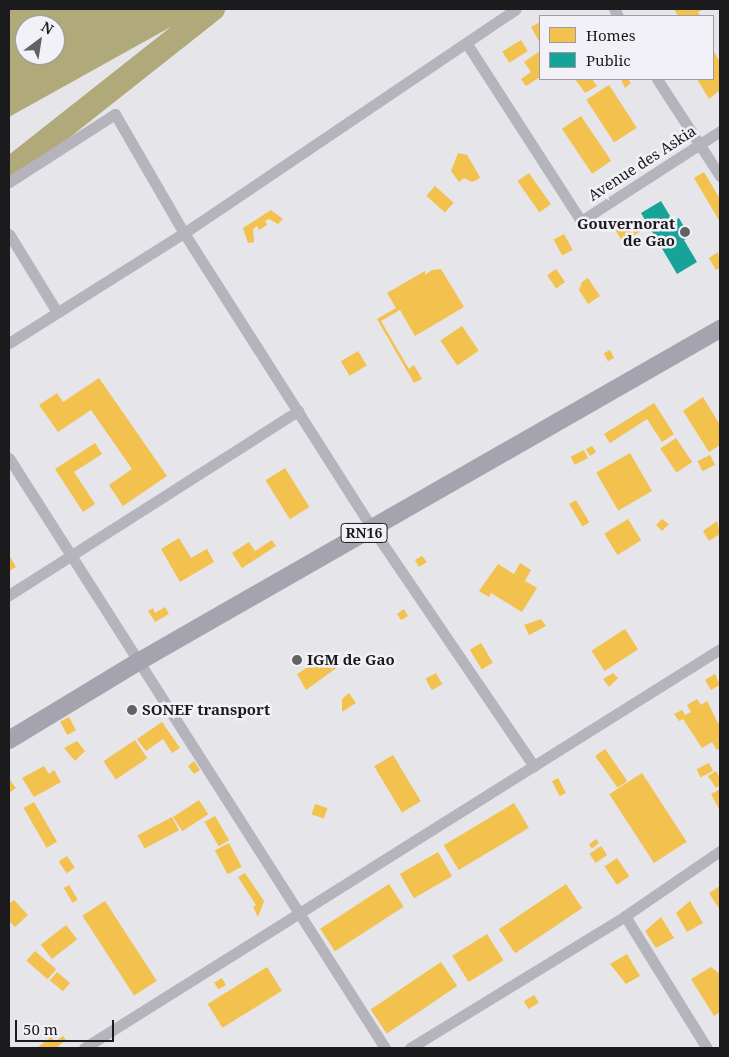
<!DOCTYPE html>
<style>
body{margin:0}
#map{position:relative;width:729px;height:1057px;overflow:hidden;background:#e6e5e9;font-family:"Noto Serif",serif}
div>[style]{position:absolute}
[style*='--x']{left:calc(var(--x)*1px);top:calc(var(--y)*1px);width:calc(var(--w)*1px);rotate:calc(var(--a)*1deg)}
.water>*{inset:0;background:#b0aa7a}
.homes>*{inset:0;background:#f2c14e;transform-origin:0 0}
.public>*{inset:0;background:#17a398}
.river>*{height:24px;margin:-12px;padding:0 12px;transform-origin:12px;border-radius:12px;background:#b0aa7a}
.street>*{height:11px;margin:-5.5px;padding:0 5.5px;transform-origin:5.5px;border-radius:5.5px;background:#b5b4bd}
.primary>*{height:18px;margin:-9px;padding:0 9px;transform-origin:9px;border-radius:9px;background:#a5a3ae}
.dots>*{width:14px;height:14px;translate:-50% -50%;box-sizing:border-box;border:2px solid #f2f1f7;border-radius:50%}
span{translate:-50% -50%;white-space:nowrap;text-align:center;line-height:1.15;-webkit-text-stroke:5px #f2f1f7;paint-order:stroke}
.shield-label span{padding:1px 4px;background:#f2f1f7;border:1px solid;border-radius:4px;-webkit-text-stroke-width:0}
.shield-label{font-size:14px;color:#1b1b1d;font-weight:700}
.street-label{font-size:15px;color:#1b1b1d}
.poi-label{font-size:15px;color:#1b1b1d;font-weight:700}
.right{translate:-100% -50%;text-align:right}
.left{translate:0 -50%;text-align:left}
.frame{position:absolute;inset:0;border:10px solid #1b1b1d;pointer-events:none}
.legend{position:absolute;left:539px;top:15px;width:175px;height:65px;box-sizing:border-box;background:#f2f1f7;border:1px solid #9c9ba0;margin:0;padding:6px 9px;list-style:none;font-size:15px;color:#1b1b1d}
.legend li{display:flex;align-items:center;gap:10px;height:25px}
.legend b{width:25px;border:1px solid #9c9ba0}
.north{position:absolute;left:15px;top:15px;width:50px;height:50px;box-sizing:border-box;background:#f2f1f7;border:1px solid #9c9ba0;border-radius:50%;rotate:31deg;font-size:14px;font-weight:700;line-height:20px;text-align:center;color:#1b1b1d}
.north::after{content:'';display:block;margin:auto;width:18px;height:22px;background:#626264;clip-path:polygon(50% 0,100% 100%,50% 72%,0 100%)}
.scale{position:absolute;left:15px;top:1020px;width:99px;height:22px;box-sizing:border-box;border:2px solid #1b1b1d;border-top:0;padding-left:6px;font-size:15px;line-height:18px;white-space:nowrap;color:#1b1b1d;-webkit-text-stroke:4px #f2f1f7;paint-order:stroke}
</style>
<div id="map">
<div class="water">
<div style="clip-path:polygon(evenodd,9px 9px,203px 9px,9px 117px,9px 9px,25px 25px,55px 25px,55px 55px,25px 55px,25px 25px)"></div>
</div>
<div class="homes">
<div style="clip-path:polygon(674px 9px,704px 9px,698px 12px,700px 16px,678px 16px)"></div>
<div style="clip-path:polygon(540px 22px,540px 43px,531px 27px)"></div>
<div style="left:521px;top:40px;width:13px;height:22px;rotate:58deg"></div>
<div style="clip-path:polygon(713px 50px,720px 62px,720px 90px,709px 99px,697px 79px,713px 79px)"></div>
<div style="clip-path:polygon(540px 51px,540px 77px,526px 86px,521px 79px,531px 72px,524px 62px)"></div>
<div style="clip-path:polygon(575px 79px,592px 79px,597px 86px,585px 93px)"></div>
<div style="clip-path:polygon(621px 79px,628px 79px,631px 83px,625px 88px)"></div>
<div style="left:609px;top:85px;width:51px;height:27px;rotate:57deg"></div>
<div style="left:581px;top:116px;width:54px;height:23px;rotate:56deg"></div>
<div style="clip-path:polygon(458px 153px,467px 155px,480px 177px,477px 180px,472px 182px,464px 178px,459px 182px,451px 171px)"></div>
<div style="clip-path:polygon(704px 172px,720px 199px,720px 222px,694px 178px)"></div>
<div style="left:529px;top:173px;width:38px;height:14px;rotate:55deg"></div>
<div style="left:435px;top:186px;width:25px;height:13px;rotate:42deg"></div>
<div style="clip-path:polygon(271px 210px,283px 219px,278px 224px,269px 219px,265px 221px,267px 225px,259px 230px,257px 226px,253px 229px,254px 242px,248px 243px,243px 228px)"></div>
<div style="left:632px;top:219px;width:15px;height:20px;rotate:58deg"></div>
<div style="left:564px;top:234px;width:18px;height:12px;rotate:61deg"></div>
<div style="clip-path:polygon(718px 252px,720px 267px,716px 270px,709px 258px)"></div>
<div style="clip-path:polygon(441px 269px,464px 307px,415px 336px,400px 310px,381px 321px,409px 369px,414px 365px,422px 379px,414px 383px,377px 319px,396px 308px,387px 293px,425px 271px,425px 275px,432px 270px)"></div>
<div style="left:556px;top:269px;width:16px;height:11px;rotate:55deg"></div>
<div style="clip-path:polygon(588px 278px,600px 296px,588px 304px,579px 290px,582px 282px)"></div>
<div style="left:462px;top:326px;width:30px;height:26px;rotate:56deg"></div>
<div style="left:610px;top:350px;width:9px;height:7px;rotate:63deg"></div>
<div style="left:358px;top:351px;width:17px;height:20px;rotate:59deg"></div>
<div style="clip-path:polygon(99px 378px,167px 476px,123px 506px,109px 485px,132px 469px,91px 410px,58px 432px,39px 405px,57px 393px,63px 402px)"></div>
<div style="clip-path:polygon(703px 397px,720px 425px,720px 445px,709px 452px,683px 411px)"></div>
<div style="clip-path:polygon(654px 403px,674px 434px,662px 442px,647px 419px,610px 443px,604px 434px)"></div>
<div style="left:676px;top:438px;width:29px;height:19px;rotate:56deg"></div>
<div style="clip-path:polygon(95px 443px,102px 454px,74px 472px,95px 504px,83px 512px,55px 469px)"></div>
<div style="clip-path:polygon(592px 446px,596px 452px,590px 456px,586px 449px)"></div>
<div style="left:584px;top:450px;width:9px;height:15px;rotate:63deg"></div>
<div style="left:630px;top:453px;width:44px;height:39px;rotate:60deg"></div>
<div style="left:710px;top:455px;width:11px;height:14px;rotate:63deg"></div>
<div style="left:285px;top:468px;width:46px;height:23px;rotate:58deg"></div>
<div style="left:576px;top:500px;width:26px;height:8px;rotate:59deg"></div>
<div style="left:628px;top:519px;width:25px;height:28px;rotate:58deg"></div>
<div style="clip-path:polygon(662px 519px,669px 524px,662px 531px,656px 525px)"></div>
<div style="clip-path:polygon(717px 521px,720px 534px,709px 541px,703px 531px)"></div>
<div style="clip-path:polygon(179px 538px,191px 558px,207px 549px,214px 562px,180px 582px,161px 549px)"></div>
<div style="clip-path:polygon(272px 540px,276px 546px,242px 568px,232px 553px,249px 542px,255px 551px)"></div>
<div style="clip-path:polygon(9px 555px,16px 567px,9px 571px)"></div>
<div style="clip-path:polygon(422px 556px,427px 562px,419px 567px,415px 560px)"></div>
<div style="clip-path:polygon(520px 563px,531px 570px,525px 581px,537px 588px,522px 612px,491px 593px,489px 597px,479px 591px,498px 564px,514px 574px)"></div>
<div style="clip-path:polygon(165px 607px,169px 614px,155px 622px,148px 611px,153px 608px,155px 613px)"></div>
<div style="clip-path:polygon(404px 609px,408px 616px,401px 620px,397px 614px)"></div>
<div style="clip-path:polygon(541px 619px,546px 626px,529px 635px,524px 625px)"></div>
<div style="left:625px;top:629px;width:24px;height:40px;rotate:57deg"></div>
<div style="left:481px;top:643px;width:23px;height:13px;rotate:59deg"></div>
<div style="clip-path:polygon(329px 654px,339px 666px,306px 690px,297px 674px)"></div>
<div style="left:436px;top:673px;width:13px;height:12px;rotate:61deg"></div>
<div style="clip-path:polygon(613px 673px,618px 678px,609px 687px,603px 679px)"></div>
<div style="clip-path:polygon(715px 674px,720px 685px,711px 690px,705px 680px)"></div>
<div style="clip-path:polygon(349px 693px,356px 703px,342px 712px,342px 699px)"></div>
<div style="clip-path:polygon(697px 699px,701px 705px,707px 701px,720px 727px,720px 748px,717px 750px,712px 742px,702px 748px,683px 719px,679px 721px,674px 714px,682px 710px,685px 715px,691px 712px,687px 705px)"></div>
<div style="left:69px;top:717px;width:15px;height:10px;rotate:62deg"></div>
<div style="clip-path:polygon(162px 722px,180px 748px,172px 753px,163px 739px,146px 751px,137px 739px)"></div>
<div style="left:135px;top:740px;width:22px;height:38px;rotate:56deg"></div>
<div style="clip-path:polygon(77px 741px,85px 751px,75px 761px,64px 748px)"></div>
<div style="left:605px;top:749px;width:39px;height:12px;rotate:55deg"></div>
<div style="left:393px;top:755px;width:54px;height:22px;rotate:59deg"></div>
<div style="clip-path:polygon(194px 761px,200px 770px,194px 774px,188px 766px)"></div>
<div style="left:709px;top:763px;width:9px;height:14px;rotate:63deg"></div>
<div style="clip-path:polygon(44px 766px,49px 774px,54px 770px,61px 782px,34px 797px,22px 778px)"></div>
<div style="clip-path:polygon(716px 771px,720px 778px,720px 785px,716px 788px,708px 776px)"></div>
<div style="left:642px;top:773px;width:82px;height:39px;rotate:57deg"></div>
<div style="left:558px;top:778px;width:17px;height:7px;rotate:62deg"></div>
<div style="clip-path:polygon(9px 779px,16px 788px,9px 793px)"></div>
<div style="clip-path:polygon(720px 789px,720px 811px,711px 794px)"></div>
<div style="left:199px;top:800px;width:17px;height:31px;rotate:57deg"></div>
<div style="left:34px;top:802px;width:46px;height:12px;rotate:60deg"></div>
<div style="left:514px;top:803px;width:29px;height:82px;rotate:59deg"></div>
<div style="left:315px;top:804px;width:13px;height:11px;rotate:18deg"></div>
<div style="left:215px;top:816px;width:28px;height:12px;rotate:60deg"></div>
<div style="left:172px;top:817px;width:15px;height:39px;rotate:62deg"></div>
<div style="left:596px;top:839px;width:5px;height:9px;rotate:53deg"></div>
<div style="left:229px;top:843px;width:27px;height:16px;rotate:62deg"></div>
<div style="left:601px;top:846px;width:11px;height:14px;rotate:56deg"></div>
<div style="left:438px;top:852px;width:28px;height:44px;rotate:60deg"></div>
<div style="left:67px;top:856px;width:14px;height:10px;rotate:56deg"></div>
<div style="left:617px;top:858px;width:22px;height:15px;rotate:56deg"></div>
<div style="clip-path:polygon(245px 873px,264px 901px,258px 917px,253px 907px,256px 905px,238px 877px)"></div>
<div style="left:389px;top:884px;width:27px;height:82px;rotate:57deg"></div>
<div style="left:566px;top:884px;width:29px;height:81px;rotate:56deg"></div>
<div style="left:69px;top:885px;width:17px;height:6px;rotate:59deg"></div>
<div style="clip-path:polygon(720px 886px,720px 910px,709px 893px)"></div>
<div style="clip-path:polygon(14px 900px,28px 915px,15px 927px,9px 921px,9px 904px)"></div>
<div style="left:105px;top:901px;width:95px;height:27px;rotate:57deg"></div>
<div style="clip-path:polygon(690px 901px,703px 923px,687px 932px,676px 913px)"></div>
<div style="clip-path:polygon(661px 917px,674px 938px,656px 948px,645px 931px)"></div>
<div style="left:66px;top:925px;width:18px;height:32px;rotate:52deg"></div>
<div style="left:487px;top:934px;width:31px;height:41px;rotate:58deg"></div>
<div style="left:35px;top:951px;width:28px;height:13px;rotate:41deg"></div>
<div style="clip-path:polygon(627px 954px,640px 976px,626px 984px,610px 964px)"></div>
<div style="left:441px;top:962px;width:29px;height:85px;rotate:56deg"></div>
<div style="left:267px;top:967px;width:28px;height:70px;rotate:58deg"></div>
<div style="clip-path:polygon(711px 967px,720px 974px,720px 1012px,714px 1016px,691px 979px)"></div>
<div style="left:57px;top:972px;width:17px;height:11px;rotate:40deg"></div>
<div style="left:222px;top:978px;width:8px;height:9px;rotate:60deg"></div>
<div style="left:534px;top:995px;width:9px;height:12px;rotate:58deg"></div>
<div style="clip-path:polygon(63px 1036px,66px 1040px,56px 1048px,37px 1048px,51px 1037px,55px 1042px)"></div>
</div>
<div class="public">
<div style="clip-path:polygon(661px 201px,673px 221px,679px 218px,690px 237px,684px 240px,697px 262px,677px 274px,641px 213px)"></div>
</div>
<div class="river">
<div style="--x:9;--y:170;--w:260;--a:-38.3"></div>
</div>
<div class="street">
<div style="--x:614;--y:9;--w:8;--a:60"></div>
<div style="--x:467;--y:44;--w:211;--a:57.2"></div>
<div style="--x:581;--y:221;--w:166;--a:-32.9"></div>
<div style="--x:657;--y:79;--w:116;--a:57"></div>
<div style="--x:9;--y:182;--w:126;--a:-32.7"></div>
<div style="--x:115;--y:114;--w:138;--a:59.9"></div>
<div style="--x:184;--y:233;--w:350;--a:57.5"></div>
<div style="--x:372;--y:528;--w:288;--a:55.8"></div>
<div style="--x:9;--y:234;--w:92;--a:58.4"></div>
<div style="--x:9;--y:343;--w:207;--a:-32.2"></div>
<div style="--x:184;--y:233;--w:400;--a:-34"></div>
<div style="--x:9;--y:458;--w:700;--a:57.49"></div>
<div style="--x:9;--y:595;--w:343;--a:-32.5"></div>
<div style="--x:625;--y:916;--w:155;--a:58.2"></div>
<div style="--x:84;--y:1048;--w:751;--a:-32.1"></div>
<div style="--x:410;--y:1048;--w:252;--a:-31.5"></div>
<div style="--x:625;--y:916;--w:115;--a:-34.4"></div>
</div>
<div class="primary">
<div style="--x:9;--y:740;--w:151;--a:-31.2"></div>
<div style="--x:138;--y:662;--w:671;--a:-29.78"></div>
</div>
<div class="dots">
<div style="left:685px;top:232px;background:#626264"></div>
<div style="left:297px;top:660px;background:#626264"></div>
<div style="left:132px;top:710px;background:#626264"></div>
</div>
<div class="shield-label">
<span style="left:364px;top:533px">RN16</span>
</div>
<div class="street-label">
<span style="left:642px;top:163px;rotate:-33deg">Avenue des Askia</span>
</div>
<div class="poi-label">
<span class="right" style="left:675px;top:232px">Gouvernorat<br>de Gao</span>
<span class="left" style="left:307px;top:660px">IGM de Gao</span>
<span class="left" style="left:142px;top:710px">SONEF transport</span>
</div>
<div class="frame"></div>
<ul class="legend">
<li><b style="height:14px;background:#f2c14e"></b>Homes</li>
<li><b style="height:14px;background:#17a398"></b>Public</li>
</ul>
<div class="north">N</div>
<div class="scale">50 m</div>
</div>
